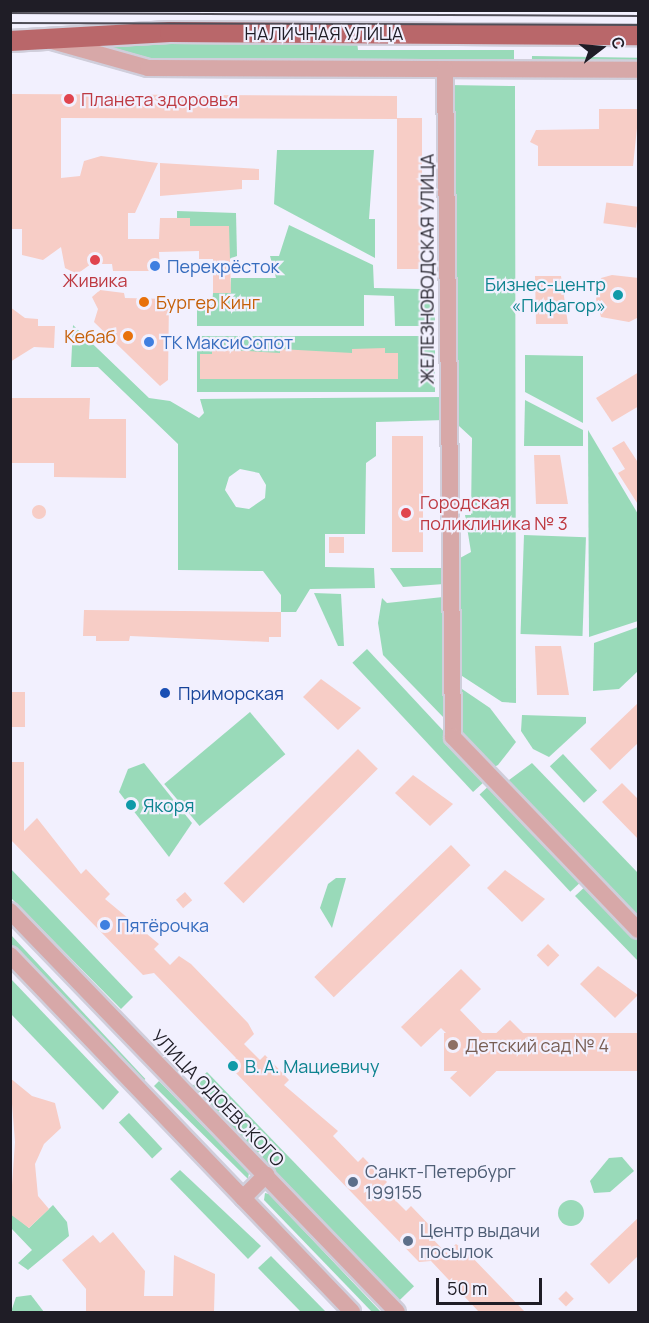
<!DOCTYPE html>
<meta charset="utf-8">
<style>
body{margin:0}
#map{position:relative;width:649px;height:1323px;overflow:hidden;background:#f2f0fe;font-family:Manrope,sans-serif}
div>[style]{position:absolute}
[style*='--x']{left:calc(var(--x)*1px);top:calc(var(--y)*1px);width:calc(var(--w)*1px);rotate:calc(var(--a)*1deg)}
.green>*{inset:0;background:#99dab9;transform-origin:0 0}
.round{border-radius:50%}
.building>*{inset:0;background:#f7cdc6;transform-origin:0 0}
.roads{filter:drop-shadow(2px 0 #d0cedb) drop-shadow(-2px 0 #d0cedb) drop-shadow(0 2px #d0cedb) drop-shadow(0 -2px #d0cedb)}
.minor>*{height:16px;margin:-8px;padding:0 8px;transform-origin:8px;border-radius:8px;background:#d7a8a8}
.major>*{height:20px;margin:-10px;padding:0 10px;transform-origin:10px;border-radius:10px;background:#b9676a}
.tram>*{height:1.5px;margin:-0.75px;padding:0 0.75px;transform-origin:0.75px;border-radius:0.75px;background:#504e58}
.dots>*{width:16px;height:16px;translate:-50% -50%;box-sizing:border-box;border:3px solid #f2f0fe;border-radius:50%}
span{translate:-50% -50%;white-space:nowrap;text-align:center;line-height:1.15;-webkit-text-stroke:4.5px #f2f0fe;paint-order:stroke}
.street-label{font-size:18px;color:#1f1d26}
.health-label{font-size:18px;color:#be3a42}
.left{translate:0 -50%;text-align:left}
.shop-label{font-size:18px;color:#366cbe}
.culture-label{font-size:18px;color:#0d838f}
.right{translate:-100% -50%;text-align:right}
.food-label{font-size:18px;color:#c56008}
.transit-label{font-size:18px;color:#164399}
.education-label{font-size:18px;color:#785e54}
.service-label{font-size:18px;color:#4e5e75}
.frame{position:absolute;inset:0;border:12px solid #1f1d26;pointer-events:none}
.north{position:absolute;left:571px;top:18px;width:60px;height:60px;-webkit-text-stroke:4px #f2f0fe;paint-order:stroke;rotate:74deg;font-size:16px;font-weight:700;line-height:24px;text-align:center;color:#1f1d26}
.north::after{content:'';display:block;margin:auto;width:21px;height:27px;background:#1f1d26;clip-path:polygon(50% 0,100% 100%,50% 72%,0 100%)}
.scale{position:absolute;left:436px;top:1278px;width:106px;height:27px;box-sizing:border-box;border:3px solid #1f1d26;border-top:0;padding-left:8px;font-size:18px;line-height:21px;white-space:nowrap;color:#1f1d26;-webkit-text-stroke:4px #f2f0fe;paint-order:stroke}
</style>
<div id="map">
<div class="green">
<div style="clip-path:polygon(159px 39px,357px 41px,358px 50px,514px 50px,514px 60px,152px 59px,104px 47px)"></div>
<div style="left:532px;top:56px;width:106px;height:4px;rotate:1deg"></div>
<div style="clip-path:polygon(449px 85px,515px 86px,516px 703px,502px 702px,459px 674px,460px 558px,471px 552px,465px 515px,471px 515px,472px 438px,459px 426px,459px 392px,452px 388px)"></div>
<div style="clip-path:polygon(277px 150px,374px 150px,369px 219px,375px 219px,375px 258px,274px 204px)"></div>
<div style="clip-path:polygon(177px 211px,236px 213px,237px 256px,229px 259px,177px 218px)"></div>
<div style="clip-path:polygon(289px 225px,373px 265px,374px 288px,421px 289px,435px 307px,435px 326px,395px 326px,394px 296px,364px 295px,364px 326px,197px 326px,197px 305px,212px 305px,213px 293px,230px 293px,231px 278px,276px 278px,270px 256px,279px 256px)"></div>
<div style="clip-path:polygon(evenodd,73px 325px,149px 398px,170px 401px,199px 418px,204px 413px,200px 399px,445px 397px,445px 420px,376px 422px,376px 456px,366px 463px,365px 534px,325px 534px,325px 567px,374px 568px,375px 588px,310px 589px,296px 612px,281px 612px,281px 595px,263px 571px,178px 570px,178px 444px,98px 367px,71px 367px,73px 325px,240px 469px,259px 473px,266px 485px,265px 498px,249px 509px,236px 507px,225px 490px,229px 477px,240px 469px)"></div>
<div style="left:197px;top:336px;width:238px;height:56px"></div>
<div style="clip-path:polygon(525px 355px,583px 356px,583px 423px,525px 392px)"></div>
<div style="clip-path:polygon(525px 400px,583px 430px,583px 446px,524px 446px)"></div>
<div style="clip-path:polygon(588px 430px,638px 514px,638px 621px,589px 637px)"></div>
<div style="left:524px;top:535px;width:62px;height:99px;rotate:2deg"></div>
<div style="clip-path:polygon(390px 568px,446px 568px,444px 584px,403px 587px)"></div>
<div style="clip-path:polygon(314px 593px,341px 594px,344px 646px,338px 646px)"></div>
<div style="clip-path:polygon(443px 597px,445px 719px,383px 655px,378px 623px,382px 598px,387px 603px)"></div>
<div style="clip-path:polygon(638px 627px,638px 671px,619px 689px,593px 691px,594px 643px)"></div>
<div style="left:367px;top:649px;width:177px;height:20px;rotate:47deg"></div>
<div style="clip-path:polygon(462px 689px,490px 708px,516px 742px,498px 765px,492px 768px,463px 739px)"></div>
<div style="left:250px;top:712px;width:55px;height:112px;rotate:50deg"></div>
<div style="clip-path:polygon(522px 715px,586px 717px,586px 723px,549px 757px,533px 749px,521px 731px)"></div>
<div style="left:563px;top:754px;width:50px;height:18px;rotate:47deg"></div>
<div style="clip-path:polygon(144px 763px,192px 823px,169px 857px,119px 792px,128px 769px)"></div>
<div style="clip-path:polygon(532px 763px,638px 873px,638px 923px,505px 783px)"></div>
<div style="left:492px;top:783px;width:133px;height:17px;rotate:47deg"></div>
<div style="clip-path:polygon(10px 868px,133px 997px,121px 1009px,11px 898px)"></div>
<div style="clip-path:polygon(336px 878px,346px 878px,332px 928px,320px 908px,328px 884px)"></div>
<div style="clip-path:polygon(588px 884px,638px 936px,638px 961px,575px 896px)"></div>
<div style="left:11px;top:935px;width:197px;height:7px;rotate:47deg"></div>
<div style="clip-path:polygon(10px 978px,119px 1092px,103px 1110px,11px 1014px)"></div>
<div style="left:207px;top:1072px;width:298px;height:23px;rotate:46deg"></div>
<div style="clip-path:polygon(159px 1081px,249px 1173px,248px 1179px,154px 1086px)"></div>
<div style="left:129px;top:1113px;width:49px;height:14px;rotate:47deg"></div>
<div style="clip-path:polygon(622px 1157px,634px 1171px,610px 1192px,594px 1193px,590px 1181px,609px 1158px)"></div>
<div style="clip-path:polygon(180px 1170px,261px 1246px,248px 1259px,170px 1179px)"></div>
<div style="clip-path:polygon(265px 1193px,269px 1194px,381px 1312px,372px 1312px,264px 1200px)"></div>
<div class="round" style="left:558px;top:1200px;width:26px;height:26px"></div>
<div style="clip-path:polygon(53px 1205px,67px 1222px,69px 1236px,28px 1270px,18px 1263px,32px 1250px,11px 1228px,11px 1213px,29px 1228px)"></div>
<div style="clip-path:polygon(271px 1256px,326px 1312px,301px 1312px,258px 1268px)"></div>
<div style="clip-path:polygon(31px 1295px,44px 1312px,11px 1312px,16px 1297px)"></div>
</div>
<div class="building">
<div style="clip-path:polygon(10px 94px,397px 96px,397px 119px,61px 118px,61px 178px,80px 176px,84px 161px,101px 156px,158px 163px,135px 213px,128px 213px,128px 239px,159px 239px,160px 218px,190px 218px,190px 226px,229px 226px,231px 293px,213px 293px,213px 259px,199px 259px,199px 251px,159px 252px,160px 271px,113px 271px,112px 264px,91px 264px,77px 274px,65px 268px,61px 247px,43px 260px,22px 255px,22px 229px,12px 229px)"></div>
<div style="clip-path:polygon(599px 109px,639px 109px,633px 166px,538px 166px,538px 146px,530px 142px,536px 130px,599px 129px)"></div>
<div style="left:397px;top:118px;width:25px;height:151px"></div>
<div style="clip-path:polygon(160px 163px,259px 169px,259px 180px,242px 180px,242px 189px,160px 196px)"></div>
<div style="left:639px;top:207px;width:21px;height:33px;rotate:98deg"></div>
<div style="clip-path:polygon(612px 275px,639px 278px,639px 317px,629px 322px,601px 317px,596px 299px,601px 278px)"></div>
<div style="clip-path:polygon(535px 276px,561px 276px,568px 324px,536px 324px)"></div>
<div style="clip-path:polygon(100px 290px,124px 293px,125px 298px,169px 299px,168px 380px,160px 386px,94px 322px,98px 309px,92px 297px)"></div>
<div style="clip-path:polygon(10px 307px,25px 318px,38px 319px,38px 326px,55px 326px,54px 348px,34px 347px,10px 362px)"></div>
<div style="clip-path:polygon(385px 348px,385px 353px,398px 353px,398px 379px,200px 379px,200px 354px,212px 354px,212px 349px,280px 353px,280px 349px,352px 353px,352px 349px)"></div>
<div style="clip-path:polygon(639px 372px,639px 406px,612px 422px,596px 398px)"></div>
<div style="clip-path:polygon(10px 398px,90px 398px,89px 419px,126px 419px,126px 478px,54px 477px,54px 463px,10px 463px)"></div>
<div style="left:392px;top:436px;width:31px;height:116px"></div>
<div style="clip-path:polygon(624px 441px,639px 464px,639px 506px,618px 473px,625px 469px,612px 448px)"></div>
<div style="clip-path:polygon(534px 455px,560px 455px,568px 504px,536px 504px)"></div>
<div class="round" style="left:32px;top:505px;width:14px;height:14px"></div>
<div style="left:329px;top:537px;width:15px;height:16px"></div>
<div style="clip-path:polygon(84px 610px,281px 612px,281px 637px,269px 637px,269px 642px,130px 636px,129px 641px,96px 641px,96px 636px,83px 636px)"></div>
<div style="clip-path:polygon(535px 646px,561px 646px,569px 695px,537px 695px)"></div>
<div style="clip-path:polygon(321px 679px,361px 708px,338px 730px,303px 697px)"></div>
<div style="left:10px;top:692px;width:15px;height:35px"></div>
<div style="clip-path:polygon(639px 702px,639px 742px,610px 770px,590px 749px)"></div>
<div style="left:358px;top:749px;width:28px;height:190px;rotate:45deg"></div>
<div style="clip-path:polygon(10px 762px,24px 762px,24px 831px,37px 818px,81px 874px,86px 869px,110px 894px,105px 899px,159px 944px,154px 949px,170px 965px,179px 956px,191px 964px,248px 1023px,254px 1034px,244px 1044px,260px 1060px,265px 1055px,271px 1061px,289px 1080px,284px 1085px,338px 1131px,333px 1136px,358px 1162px,363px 1157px,387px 1182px,382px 1187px,406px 1211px,411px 1206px,436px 1232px,431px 1237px,446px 1253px,456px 1244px,467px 1252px,525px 1312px,479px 1312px,431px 1261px,419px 1262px,234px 1071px,230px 1063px,236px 1058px,154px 973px,143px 975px,10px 839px)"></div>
<div style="clip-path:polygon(413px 775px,453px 804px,430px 826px,395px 793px)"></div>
<div style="clip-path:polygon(622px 783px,639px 800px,639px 840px,602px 802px)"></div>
<div style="left:451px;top:845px;width:28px;height:190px;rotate:46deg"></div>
<div style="clip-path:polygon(505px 870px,545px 899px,522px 922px,487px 888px)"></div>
<div style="left:185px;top:892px;width:11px;height:12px;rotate:49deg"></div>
<div style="left:548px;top:944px;width:16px;height:16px;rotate:45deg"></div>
<div style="clip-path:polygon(598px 966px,638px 995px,615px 1018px,580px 984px)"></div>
<div style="clip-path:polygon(461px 969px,481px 989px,460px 1010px,489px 1040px,510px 1020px,529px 1039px,470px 1097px,450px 1078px,471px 1058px,441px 1028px,421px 1047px,401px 1027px)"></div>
<div style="left:639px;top:1033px;width:38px;height:195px;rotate:90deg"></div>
<div style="clip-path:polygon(10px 1078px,32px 1096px,55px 1103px,61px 1128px,44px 1144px,35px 1164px,38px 1196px,49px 1209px,29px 1228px,10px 1214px,15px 1142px)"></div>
<div style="clip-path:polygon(639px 1217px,639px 1255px,609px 1284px,590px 1264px)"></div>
<div style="clip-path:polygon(113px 1232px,145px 1271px,144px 1296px,173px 1296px,174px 1255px,215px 1274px,214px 1312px,86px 1312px,86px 1289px,62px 1260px,93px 1235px,100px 1243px)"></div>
<div style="left:566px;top:1291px;width:11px;height:11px;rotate:45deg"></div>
</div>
<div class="roads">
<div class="minor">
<div style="--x:52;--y:41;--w:100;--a:15.7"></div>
<div style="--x:148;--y:68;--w:490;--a:0.2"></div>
<div style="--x:445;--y:70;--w:667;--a:89.31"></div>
<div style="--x:453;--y:737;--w:267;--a:46.2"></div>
<div style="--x:10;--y:911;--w:557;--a:46.02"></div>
<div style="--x:10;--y:955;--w:494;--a:46.2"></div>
<div style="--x:243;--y:1198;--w:33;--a:-45"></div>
</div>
<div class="major">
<div style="--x:10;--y:41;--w:160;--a:-3.2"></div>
<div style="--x:170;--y:32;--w:468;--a:0.4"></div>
</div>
</div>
<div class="tram">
<div style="--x:10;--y:13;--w:628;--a:0.27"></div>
<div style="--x:10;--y:23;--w:628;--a:0.18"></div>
</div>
<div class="dots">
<div style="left:69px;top:99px;background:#e0444e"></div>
<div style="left:95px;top:260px;background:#e0444e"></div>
<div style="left:155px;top:266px;background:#3f7fe0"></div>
<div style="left:618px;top:295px;background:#0f9aa8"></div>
<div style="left:144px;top:302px;background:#e8710a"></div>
<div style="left:128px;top:336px;background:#e8710a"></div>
<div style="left:149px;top:342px;background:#3f7fe0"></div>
<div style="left:406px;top:513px;background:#e0444e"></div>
<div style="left:165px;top:693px;background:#1a4fb4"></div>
<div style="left:131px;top:805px;background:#0f9aa8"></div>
<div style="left:105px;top:925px;background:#3f7fe0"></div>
<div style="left:453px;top:1045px;background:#8d6e63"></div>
<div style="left:233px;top:1066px;background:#0f9aa8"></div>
<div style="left:353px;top:1182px;background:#5c6f8a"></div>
<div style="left:408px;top:1241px;background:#5c6f8a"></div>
</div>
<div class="street-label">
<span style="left:324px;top:33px">НАЛИЧНАЯ УЛИЦА</span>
<span style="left:427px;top:269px;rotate:-90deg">ЖЕЛЕЗНОВОДСКАЯ УЛИЦА</span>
<span style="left:218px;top:1098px;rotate:46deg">УЛИЦА ОДОЕВСКОГО</span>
</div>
<div class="health-label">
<span class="left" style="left:81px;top:99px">Планета здоровья</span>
<span style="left:95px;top:280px">Живика</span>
<span class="left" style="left:420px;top:513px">Городская<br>поликлиника № 3</span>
</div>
<div class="shop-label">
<span class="left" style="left:167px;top:266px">Перекрёсток</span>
<span class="left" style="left:161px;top:342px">ТК МаксиСопот</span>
<span class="left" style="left:117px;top:925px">Пятёрочка</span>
</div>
<div class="culture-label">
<span class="right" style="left:606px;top:295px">Бизнес-центр<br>«Пифагор»</span>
<span class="left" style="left:143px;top:805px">Якоря</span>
<span class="left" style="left:245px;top:1066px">В. А. Мациевичу</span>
</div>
<div class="food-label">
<span class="left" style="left:156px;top:302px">Бургер Кинг</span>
<span class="right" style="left:116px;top:336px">Кебаб</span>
</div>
<div class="transit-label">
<span class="left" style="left:178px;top:693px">Приморская</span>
</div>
<div class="education-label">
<span class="left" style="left:465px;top:1045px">Детский сад № 4</span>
</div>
<div class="service-label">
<span class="left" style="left:365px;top:1182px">Санкт-Петербург<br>199155</span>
<span class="left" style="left:420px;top:1241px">Центр выдачи<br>посылок</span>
</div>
<div class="frame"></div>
<div class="north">С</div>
<div class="scale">50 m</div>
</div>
